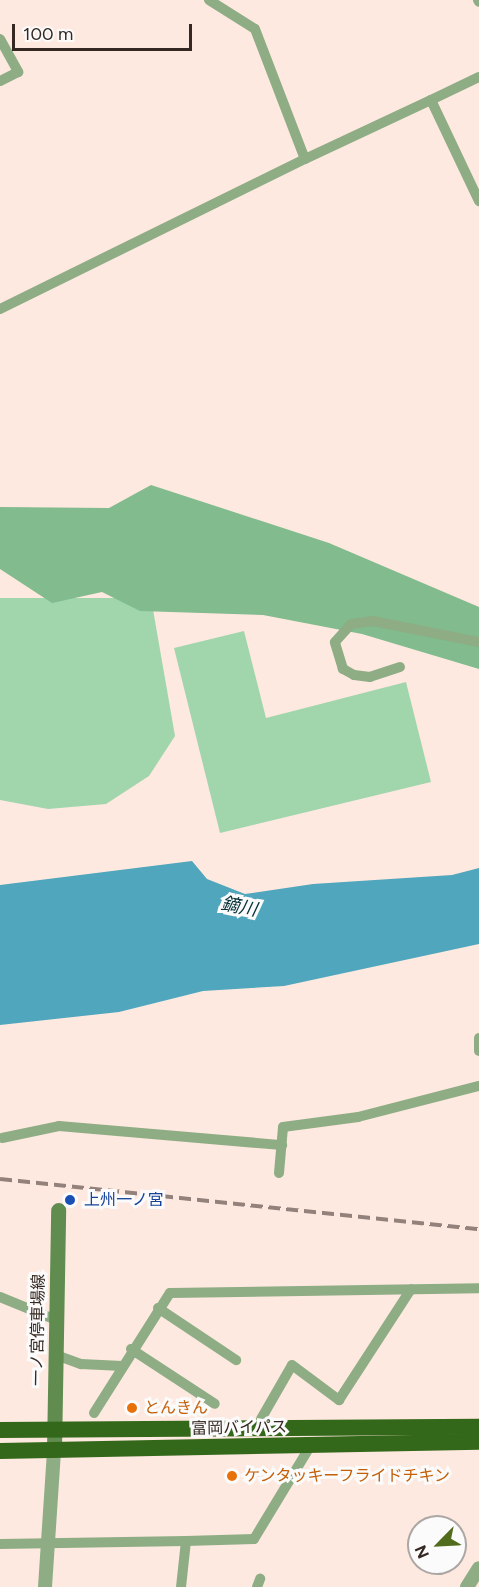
<!DOCTYPE html>
<meta charset="utf-8">
<style>
body{margin:0}
#map{position:relative;width:479px;height:1587px;overflow:hidden;background:#fee9e0;font-family:Figtree,"Noto Sans JP",sans-serif}
div>[style]{position:absolute}
[style*='--x']{left:calc(var(--x)*1px);top:calc(var(--y)*1px);width:calc(var(--w)*1px);rotate:calc(var(--a)*1deg)}
.green>*{inset:0;background:#a1d5ac}
.forest>*{inset:0;background:#81bb8e}
.water>*{inset:0;background:#50a6bc}
.minor>*{height:10px;margin:-5px;padding:0 5px;transform-origin:5px;border-radius:5px;background:#8ead84}
.tertiary>*{height:14px;margin:-7px;padding:0 7px;transform-origin:7px;border-radius:7px;background:#8ead84}
.secondary>*{height:15px;margin:-7.5px;padding:0 7.5px;transform-origin:7.5px;border-radius:7.5px;background:#608c4f}
.trunk>*{height:16px;margin:-8px;padding:0 8px;transform-origin:8px;border-radius:8px;background:#33681a}
.rail>*{height:4px;margin-top:-2px;transform-origin:0;background:repeating-linear-gradient(90deg,#93827b 0 12px,transparent 0 18px)}
.dots>*{width:16px;height:16px;translate:-50% -50%;box-sizing:border-box;border:3px solid #fbfbfb;border-radius:50%}
span{translate:-50% -50%;white-space:nowrap;text-align:center;line-height:1.15;-webkit-text-stroke:6px #fbfbfb;paint-order:stroke}
.transit-label{font-size:16px;color:#164399}
.left{translate:0 -50%;text-align:left}
.street-label{font-size:16px;color:#352822}
.food-label{font-size:16px;color:#c56008}
.water-label{font-size:18px;color:#052f39;font-style:italic}
.north{position:absolute;left:407px;top:1515px;width:60px;height:60px;box-sizing:border-box;background:#fbfbfb;border:2px solid #aca7a4;border-radius:50%;rotate:246deg;font-size:16px;font-weight:700;line-height:24px;text-align:center;color:#352822}
.north::after{content:'';display:block;margin:auto;width:21px;height:27px;background:#526c1e;clip-path:polygon(50% 0,100% 100%,50% 72%,0 100%)}
.scale{position:absolute;left:12px;top:24px;width:180px;height:27px;box-sizing:border-box;border:3px solid #352822;border-top:0;padding-left:8px;font-size:18px;line-height:21px;white-space:nowrap;color:#352822;-webkit-text-stroke:4px #fbfbfb;paint-order:stroke}
</style>
<div id="map">
<div class="green">
<div style="clip-path:polygon(0 598px,151px 598px,175px 736px,149px 776px,106px 804px,48px 809px,0 800px)"></div>
<div style="clip-path:polygon(244px 631px,266px 718px,406px 682px,431px 782px,220px 833px,174px 648px)"></div>
</div>
<div class="forest">
<div style="clip-path:polygon(151px 485px,329px 543px,479px 607px,479px 669px,362px 634px,263px 615px,140px 611px,102px 592px,52px 603px,0 569px,0 507px,109px 508px)"></div>
</div>
<div class="water">
<div style="clip-path:polygon(192px 861px,207px 879px,245px 894px,313px 884px,452px 875px,479px 868px,479px 944px,284px 986px,203px 991px,119px 1012px,0 1025px,0 885px)"></div>
</div>
<div class="minor">
<div style="--x:209;--y:0;--w:54;--a:32.2"></div>
<div style="--x:255;--y:29;--w:139;--a:69"></div>
<div style="--x:305;--y:159;--w:139;--a:-25.1"></div>
<div style="--x:431;--y:100;--w:112;--a:64.6"></div>
<div style="--x:478;--y:0;--w:2;--a:63"></div>
<div style="--x:0;--y:39;--w:38;--a:61"></div>
<div style="--x:18;--y:72;--w:20;--a:153"></div>
<div style="--x:431;--y:100;--w:53;--a:-25.6"></div>
<div style="--x:0;--y:309;--w:340;--a:-26.2"></div>
<div style="--x:400;--y:667;--w:32;--a:162"></div>
<div style="--x:370;--y:677;--w:16;--a:-173"></div>
<div style="--x:354;--y:675;--w:13;--a:-151"></div>
<div style="--x:343;--y:669;--w:28;--a:-107"></div>
<div style="--x:335;--y:642;--w:24;--a:-48"></div>
<div style="--x:351;--y:624;--w:22;--a:-8"></div>
<div style="--x:373;--y:621;--w:108;--a:11.2"></div>
<div style="--x:479;--y:1038;--w:13;--a:90"></div>
<div style="--x:2;--y:1138;--w:58;--a:-11.9"></div>
<div style="--x:59;--y:1126;--w:224;--a:4.9"></div>
<div style="--x:279;--y:1173;--w:46;--a:-85"></div>
<div style="--x:283;--y:1127;--w:76;--a:-7.6"></div>
<div style="--x:358;--y:1117;--w:125;--a:-14.4"></div>
<div style="--x:0;--y:1297;--w:61;--a:22.3"></div>
<div style="--x:158;--y:1308;--w:94;--a:33.7"></div>
<div style="--x:131;--y:1349;--w:100;--a:33.2"></div>
<div style="--x:56;--y:1355;--w:27;--a:20"></div>
<div style="--x:81;--y:1364;--w:41;--a:2.8"></div>
<div style="--x:94;--y:1413;--w:142;--a:-57.7"></div>
<div style="--x:170;--y:1293;--w:309;--a:-0.9"></div>
<div style="--x:261;--y:1419;--w:62;--a:-60.1"></div>
<div style="--x:292;--y:1365;--w:59;--a:36.7"></div>
<div style="--x:339;--y:1400;--w:132;--a:-57"></div>
<div style="--x:186;--y:1541;--w:68;--a:-1.7"></div>
<div style="--x:254;--y:1539;--w:110;--a:-58.8"></div>
<div style="--x:0;--y:1544;--w:186;--a:-0.9"></div>
<div style="--x:186;--y:1541;--w:46;--a:96.2"></div>
<div style="--x:257;--y:1587;--w:9;--a:-69"></div>
</div>
<div class="tertiary">
<div style="--x:45;--y:1587;--w:137;--a:-86.2"></div>
<div style="--x:467;--y:1587;--w:22;--a:-58"></div>
</div>
<div class="secondary">
<div style="--x:54;--y:1450;--w:240;--a:-89"></div>
</div>
<div class="trunk">
<div style="--x:0;--y:1430;--w:479;--a:-0.4"></div>
<div style="--x:0;--y:1451;--w:479;--a:-1.1"></div>
</div>
<div class="rail">
<div style="--x:0;--y:1179;--w:482;--a:6"></div>
</div>
<div class="dots">
<div style="left:70px;top:1200px;background:#1a4fb4"></div>
<div style="left:132px;top:1408px;background:#e8710a"></div>
<div style="left:232px;top:1476px;background:#e8710a"></div>
</div>
<div class="transit-label">
<span class="left" style="left:84px;top:1200px">上州一ノ宮</span>
</div>
<div class="street-label">
<span style="left:38px;top:1330px;rotate:-89deg">一ノ宮停車場線</span>
<span style="left:239px;top:1428px;rotate:-1deg">富岡バイパス</span>
</div>
<div class="food-label">
<span class="left" style="left:144px;top:1408px">とんきん</span>
<span class="left" style="left:244px;top:1476px">ケンタッキーフライドチキン</span>
</div>
<div class="water-label">
<span style="left:239px;top:907px;rotate:11deg">鏑川</span>
</div>
<div class="north">N</div>
<div class="scale">100 m</div>
</div>
